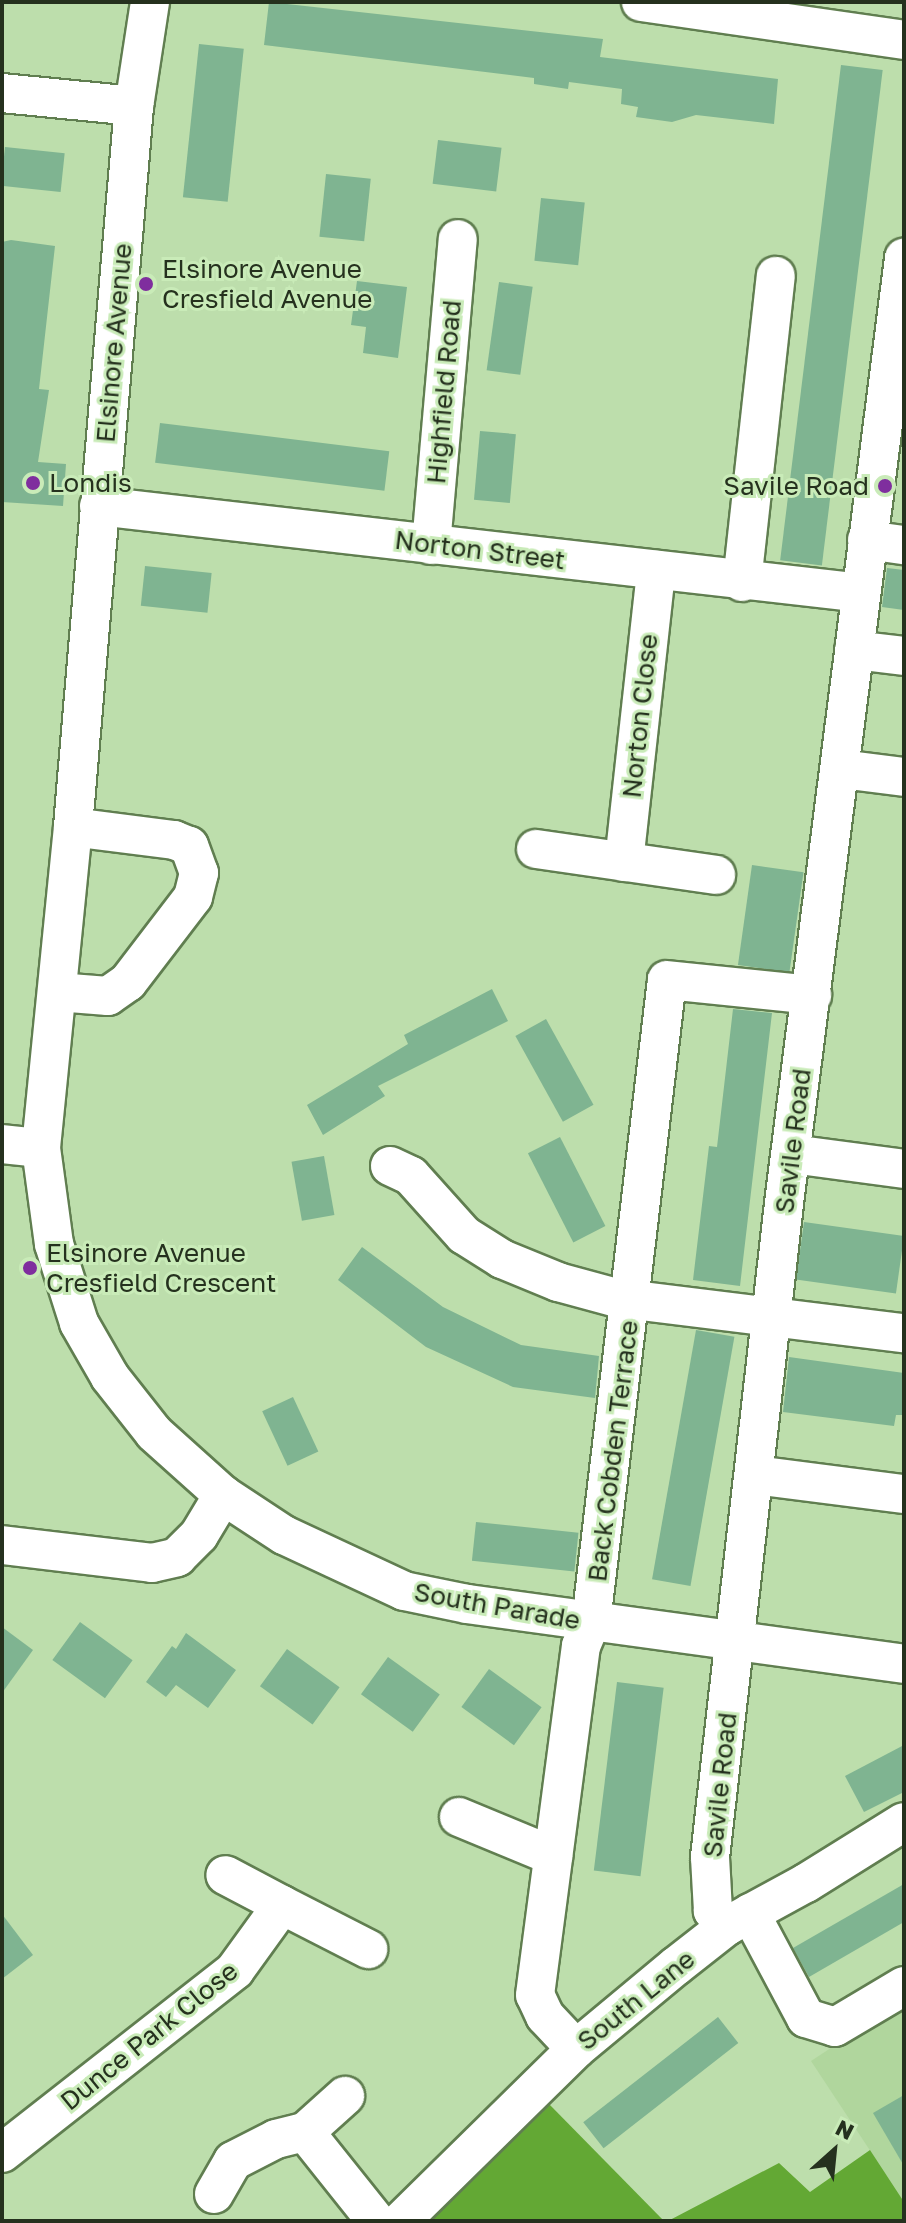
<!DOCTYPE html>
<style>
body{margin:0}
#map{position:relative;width:906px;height:2223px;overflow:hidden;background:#bddeac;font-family:"Golos Text",sans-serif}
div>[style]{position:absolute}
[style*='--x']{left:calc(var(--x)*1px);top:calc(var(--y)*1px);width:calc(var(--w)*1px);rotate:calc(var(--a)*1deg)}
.built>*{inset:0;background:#b0d69d}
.forest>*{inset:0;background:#63a834}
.building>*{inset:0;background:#7fb491;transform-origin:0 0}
.roads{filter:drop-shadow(2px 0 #607e50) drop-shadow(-2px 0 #607e50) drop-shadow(0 2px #607e50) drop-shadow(0 -2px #607e50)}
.minor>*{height:38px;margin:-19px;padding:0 19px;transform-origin:19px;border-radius:19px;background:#fff}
.dots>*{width:22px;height:22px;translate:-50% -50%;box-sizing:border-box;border:4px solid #c9ebb8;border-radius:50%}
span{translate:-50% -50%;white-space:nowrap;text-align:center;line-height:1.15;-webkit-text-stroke:6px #c9ebb8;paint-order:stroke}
.poi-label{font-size:26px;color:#25311e}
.left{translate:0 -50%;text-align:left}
.right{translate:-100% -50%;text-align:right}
.street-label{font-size:26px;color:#25311e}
.frame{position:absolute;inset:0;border:4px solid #25311e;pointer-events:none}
.north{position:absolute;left:794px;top:2111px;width:80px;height:80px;-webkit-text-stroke:6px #c9ebb8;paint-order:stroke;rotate:27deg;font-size:22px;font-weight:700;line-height:32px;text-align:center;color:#25311e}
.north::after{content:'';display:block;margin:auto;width:28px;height:36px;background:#25311e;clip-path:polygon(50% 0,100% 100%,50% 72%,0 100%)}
</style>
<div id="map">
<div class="built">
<div style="clip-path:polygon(904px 2000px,904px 2202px,811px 2061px)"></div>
</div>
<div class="forest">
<div style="clip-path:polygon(549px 2104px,664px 2221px,410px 2221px,506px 2128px)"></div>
<div style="clip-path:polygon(870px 2150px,904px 2202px,904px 2221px,668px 2221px,779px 2163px,810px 2192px)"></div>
</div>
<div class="building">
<div style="clip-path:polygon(269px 2px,603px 39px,600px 57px,778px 79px,774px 124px,696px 115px,672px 122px,636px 117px,638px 107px,621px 104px,622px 89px,569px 82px,568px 89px,534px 84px,534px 78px,264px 45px)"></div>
<div style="left:199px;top:44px;width:45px;height:154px;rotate:6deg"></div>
<div style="left:841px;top:65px;width:42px;height:499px;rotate:7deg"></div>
<div style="left:438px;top:140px;width:64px;height:44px;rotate:7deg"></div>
<div style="left:5px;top:147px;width:60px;height:39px;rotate:6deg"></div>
<div style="left:326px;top:174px;width:45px;height:63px;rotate:6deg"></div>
<div style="left:541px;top:198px;width:44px;height:63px;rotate:6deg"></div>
<div style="clip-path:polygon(11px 240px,55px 246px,39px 389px,49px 390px,38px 462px,66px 464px,63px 506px,2px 502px,2px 242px)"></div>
<div style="clip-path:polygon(357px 281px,407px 287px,398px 358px,363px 353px,366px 327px,351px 325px)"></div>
<div style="left:499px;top:282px;width:34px;height:89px;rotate:8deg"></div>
<div style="left:160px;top:423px;width:231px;height:40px;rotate:7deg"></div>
<div style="left:480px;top:431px;width:36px;height:69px;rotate:5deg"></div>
<div style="left:145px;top:566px;width:67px;height:40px;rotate:6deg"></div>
<div style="clip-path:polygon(887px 568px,904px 570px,904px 610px,882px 607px)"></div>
<div style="left:752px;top:865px;width:52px;height:101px;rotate:8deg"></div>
<div style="clip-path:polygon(492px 989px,508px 1021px,378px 1086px,385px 1096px,323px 1135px,307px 1105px,408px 1044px,404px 1035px)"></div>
<div style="clip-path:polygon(733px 1009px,772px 1013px,740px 1286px,693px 1280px,709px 1146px,717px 1147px)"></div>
<div style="left:546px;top:1019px;width:98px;height:35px;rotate:61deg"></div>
<div style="left:560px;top:1137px;width:100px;height:36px;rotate:63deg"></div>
<div style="left:324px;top:1156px;width:60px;height:33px;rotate:80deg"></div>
<div style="left:804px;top:1222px;width:101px;height:58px;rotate:8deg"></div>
<div style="clip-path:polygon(362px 1247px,443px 1307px,521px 1345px,599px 1356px,595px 1398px,513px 1387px,426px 1347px,338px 1280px)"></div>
<div style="left:696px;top:1330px;width:39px;height:253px;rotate:10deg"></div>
<div style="clip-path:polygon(789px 1357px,904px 1373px,904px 1415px,896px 1415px,894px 1426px,783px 1412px)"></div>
<div style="left:293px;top:1397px;width:60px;height:34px;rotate:65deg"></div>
<div style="left:476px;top:1522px;width:103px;height:39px;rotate:6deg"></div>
<div style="left:80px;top:1622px;width:65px;height:47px;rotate:36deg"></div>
<div style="clip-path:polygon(2px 1627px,33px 1650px,2px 1693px)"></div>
<div style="clip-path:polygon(186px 1633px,236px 1670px,208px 1708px,176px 1685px,166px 1697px,146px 1682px,172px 1646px,176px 1649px)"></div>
<div style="left:287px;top:1649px;width:65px;height:46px;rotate:36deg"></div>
<div style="left:388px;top:1657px;width:64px;height:46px;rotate:36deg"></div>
<div style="left:489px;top:1669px;width:65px;height:47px;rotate:36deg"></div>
<div style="left:617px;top:1682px;width:47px;height:190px;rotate:7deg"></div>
<div style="clip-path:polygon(904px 1745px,904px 1792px,864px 1812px,845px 1776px)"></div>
<div style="clip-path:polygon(904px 1884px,904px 1922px,809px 1977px,793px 1948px)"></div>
<div style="clip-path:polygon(2px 1914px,33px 1955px,2px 1979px)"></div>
<div style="left:718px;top:2017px;width:33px;height:171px;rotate:52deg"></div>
<div style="clip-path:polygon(904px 2095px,904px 2166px,873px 2113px)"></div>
</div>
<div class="roads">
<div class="minor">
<div style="--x:150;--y:2;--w:105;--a:98.7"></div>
<div style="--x:134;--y:106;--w:724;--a:94.84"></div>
<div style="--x:73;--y:827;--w:323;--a:95.7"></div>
<div style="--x:41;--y:1148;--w:97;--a:82.3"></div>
<div style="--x:54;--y:1244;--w:83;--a:72.4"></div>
<div style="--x:79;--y:1323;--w:62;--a:60.1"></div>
<div style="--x:110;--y:1377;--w:71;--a:51.8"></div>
<div style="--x:154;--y:1433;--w:93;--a:41.9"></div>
<div style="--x:223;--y:1495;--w:73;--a:33.3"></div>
<div style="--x:284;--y:1535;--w:132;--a:25"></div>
<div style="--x:404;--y:1591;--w:64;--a:11.7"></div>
<div style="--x:467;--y:1604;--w:441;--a:7.8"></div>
<div style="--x:641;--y:2;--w:266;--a:8.2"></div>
<div style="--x:2;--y:93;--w:133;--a:5.6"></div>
<div style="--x:99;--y:506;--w:767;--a:6.51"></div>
<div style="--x:867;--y:540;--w:37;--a:8"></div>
<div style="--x:431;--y:545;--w:307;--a:-85"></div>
<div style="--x:742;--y:582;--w:308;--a:-83.7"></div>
<div style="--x:854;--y:650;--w:50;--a:6.8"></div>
<div style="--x:841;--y:769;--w:64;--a:7.2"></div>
<div style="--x:536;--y:849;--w:182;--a:8.2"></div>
<div style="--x:624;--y:862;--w:294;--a:-83.7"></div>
<div style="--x:57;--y:992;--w:51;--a:4.5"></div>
<div style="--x:108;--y:996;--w:24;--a:-35"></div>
<div style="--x:128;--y:982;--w:107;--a:-52.6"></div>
<div style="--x:193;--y:897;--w:25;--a:-76"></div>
<div style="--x:199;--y:873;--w:29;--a:-110"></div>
<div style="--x:189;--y:846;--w:16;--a:-158"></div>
<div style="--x:174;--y:840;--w:102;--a:-172.7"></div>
<div style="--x:2;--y:1144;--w:39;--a:6"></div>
<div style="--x:792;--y:1154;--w:113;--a:7.6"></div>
<div style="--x:390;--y:1166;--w:23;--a:25"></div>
<div style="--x:411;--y:1176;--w:79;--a:48.1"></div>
<div style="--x:464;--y:1235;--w:45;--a:32.3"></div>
<div style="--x:502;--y:1259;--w:61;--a:22.3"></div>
<div style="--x:558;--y:1282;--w:61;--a:15.2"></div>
<div style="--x:617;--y:1298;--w:289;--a:7"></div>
<div style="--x:755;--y:1475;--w:150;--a:7.3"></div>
<div style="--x:2;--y:1545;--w:151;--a:6.8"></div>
<div style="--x:152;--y:1563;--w:26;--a:-13"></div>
<div style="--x:177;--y:1557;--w:31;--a:-45"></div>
<div style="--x:199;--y:1535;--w:47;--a:-59"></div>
<div style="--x:459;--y:1817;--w:102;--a:22.5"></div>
<div style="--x:282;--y:1905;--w:97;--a:27.1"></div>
<div style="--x:750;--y:1913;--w:119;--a:61.9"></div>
<div style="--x:806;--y:2018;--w:30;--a:17"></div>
<div style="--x:835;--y:2027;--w:80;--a:-30.7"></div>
<div style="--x:727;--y:1926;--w:21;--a:-133"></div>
<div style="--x:713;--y:1911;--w:54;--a:-93.2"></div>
<div style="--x:710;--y:1857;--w:658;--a:-83.54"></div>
<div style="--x:784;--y:1203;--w:953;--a:-82.76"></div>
<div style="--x:576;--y:2049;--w:45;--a:-133.2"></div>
<div style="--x:545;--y:2016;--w:23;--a:-115"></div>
<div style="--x:535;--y:1995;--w:352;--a:-82.5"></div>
<div style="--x:581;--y:1646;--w:26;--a:-67"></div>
<div style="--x:591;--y:1622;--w:646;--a:-83.25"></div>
<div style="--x:667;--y:980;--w:146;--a:5.9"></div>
<div style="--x:305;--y:2132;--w:54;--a:-42"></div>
<div style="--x:2;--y:2153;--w:296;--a:-38.1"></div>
<div style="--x:235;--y:1970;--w:80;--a:-54.1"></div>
<div style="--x:282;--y:1905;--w:64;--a:-152.2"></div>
<div style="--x:214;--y:2194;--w:38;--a:-60"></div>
<div style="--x:233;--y:2161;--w:48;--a:-27.1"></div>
<div style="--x:276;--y:2139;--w:30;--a:-14"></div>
<div style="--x:305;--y:2132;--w:114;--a:51.4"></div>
<div style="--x:401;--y:2221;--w:245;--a:-44.5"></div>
<div style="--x:576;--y:2049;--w:130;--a:-39.7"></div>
<div style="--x:676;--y:1966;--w:65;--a:-38.1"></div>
<div style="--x:727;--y:1926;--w:90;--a:-28.6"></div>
<div style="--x:806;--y:1883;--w:115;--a:-31.9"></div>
</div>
</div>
<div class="dots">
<div style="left:146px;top:284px;background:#7f2e9e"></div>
<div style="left:33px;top:483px;background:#7f2e9e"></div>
<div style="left:885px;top:486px;background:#7f2e9e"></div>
<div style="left:30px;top:1268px;background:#7f2e9e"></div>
</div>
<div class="poi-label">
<span class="left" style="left:162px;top:284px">Elsinore Avenue<br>Cresfield Avenue</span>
<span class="left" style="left:49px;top:483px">Londis</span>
<span class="right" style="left:869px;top:486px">Savile Road</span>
<span class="left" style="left:46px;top:1268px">Elsinore Avenue<br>Cresfield Crescent</span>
</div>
<div class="street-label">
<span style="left:114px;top:343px;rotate:-85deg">Elsinore Avenue</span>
<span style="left:444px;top:392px;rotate:-85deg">Highfield Road</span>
<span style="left:480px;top:550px;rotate:7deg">Norton Street</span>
<span style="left:640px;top:716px;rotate:-84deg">Norton Close</span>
<span style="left:793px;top:1141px;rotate:-83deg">Savile Road</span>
<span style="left:613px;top:1451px;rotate:-83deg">Back Cobden Terrace</span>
<span style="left:497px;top:1606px;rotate:10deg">South Parade</span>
<span style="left:720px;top:1785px;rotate:-84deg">Savile Road</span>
<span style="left:636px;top:2000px;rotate:-39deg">South Lane</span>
<span style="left:149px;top:2036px;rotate:-39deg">Dunce Park Close</span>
</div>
<div class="frame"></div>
<div class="north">N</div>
</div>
